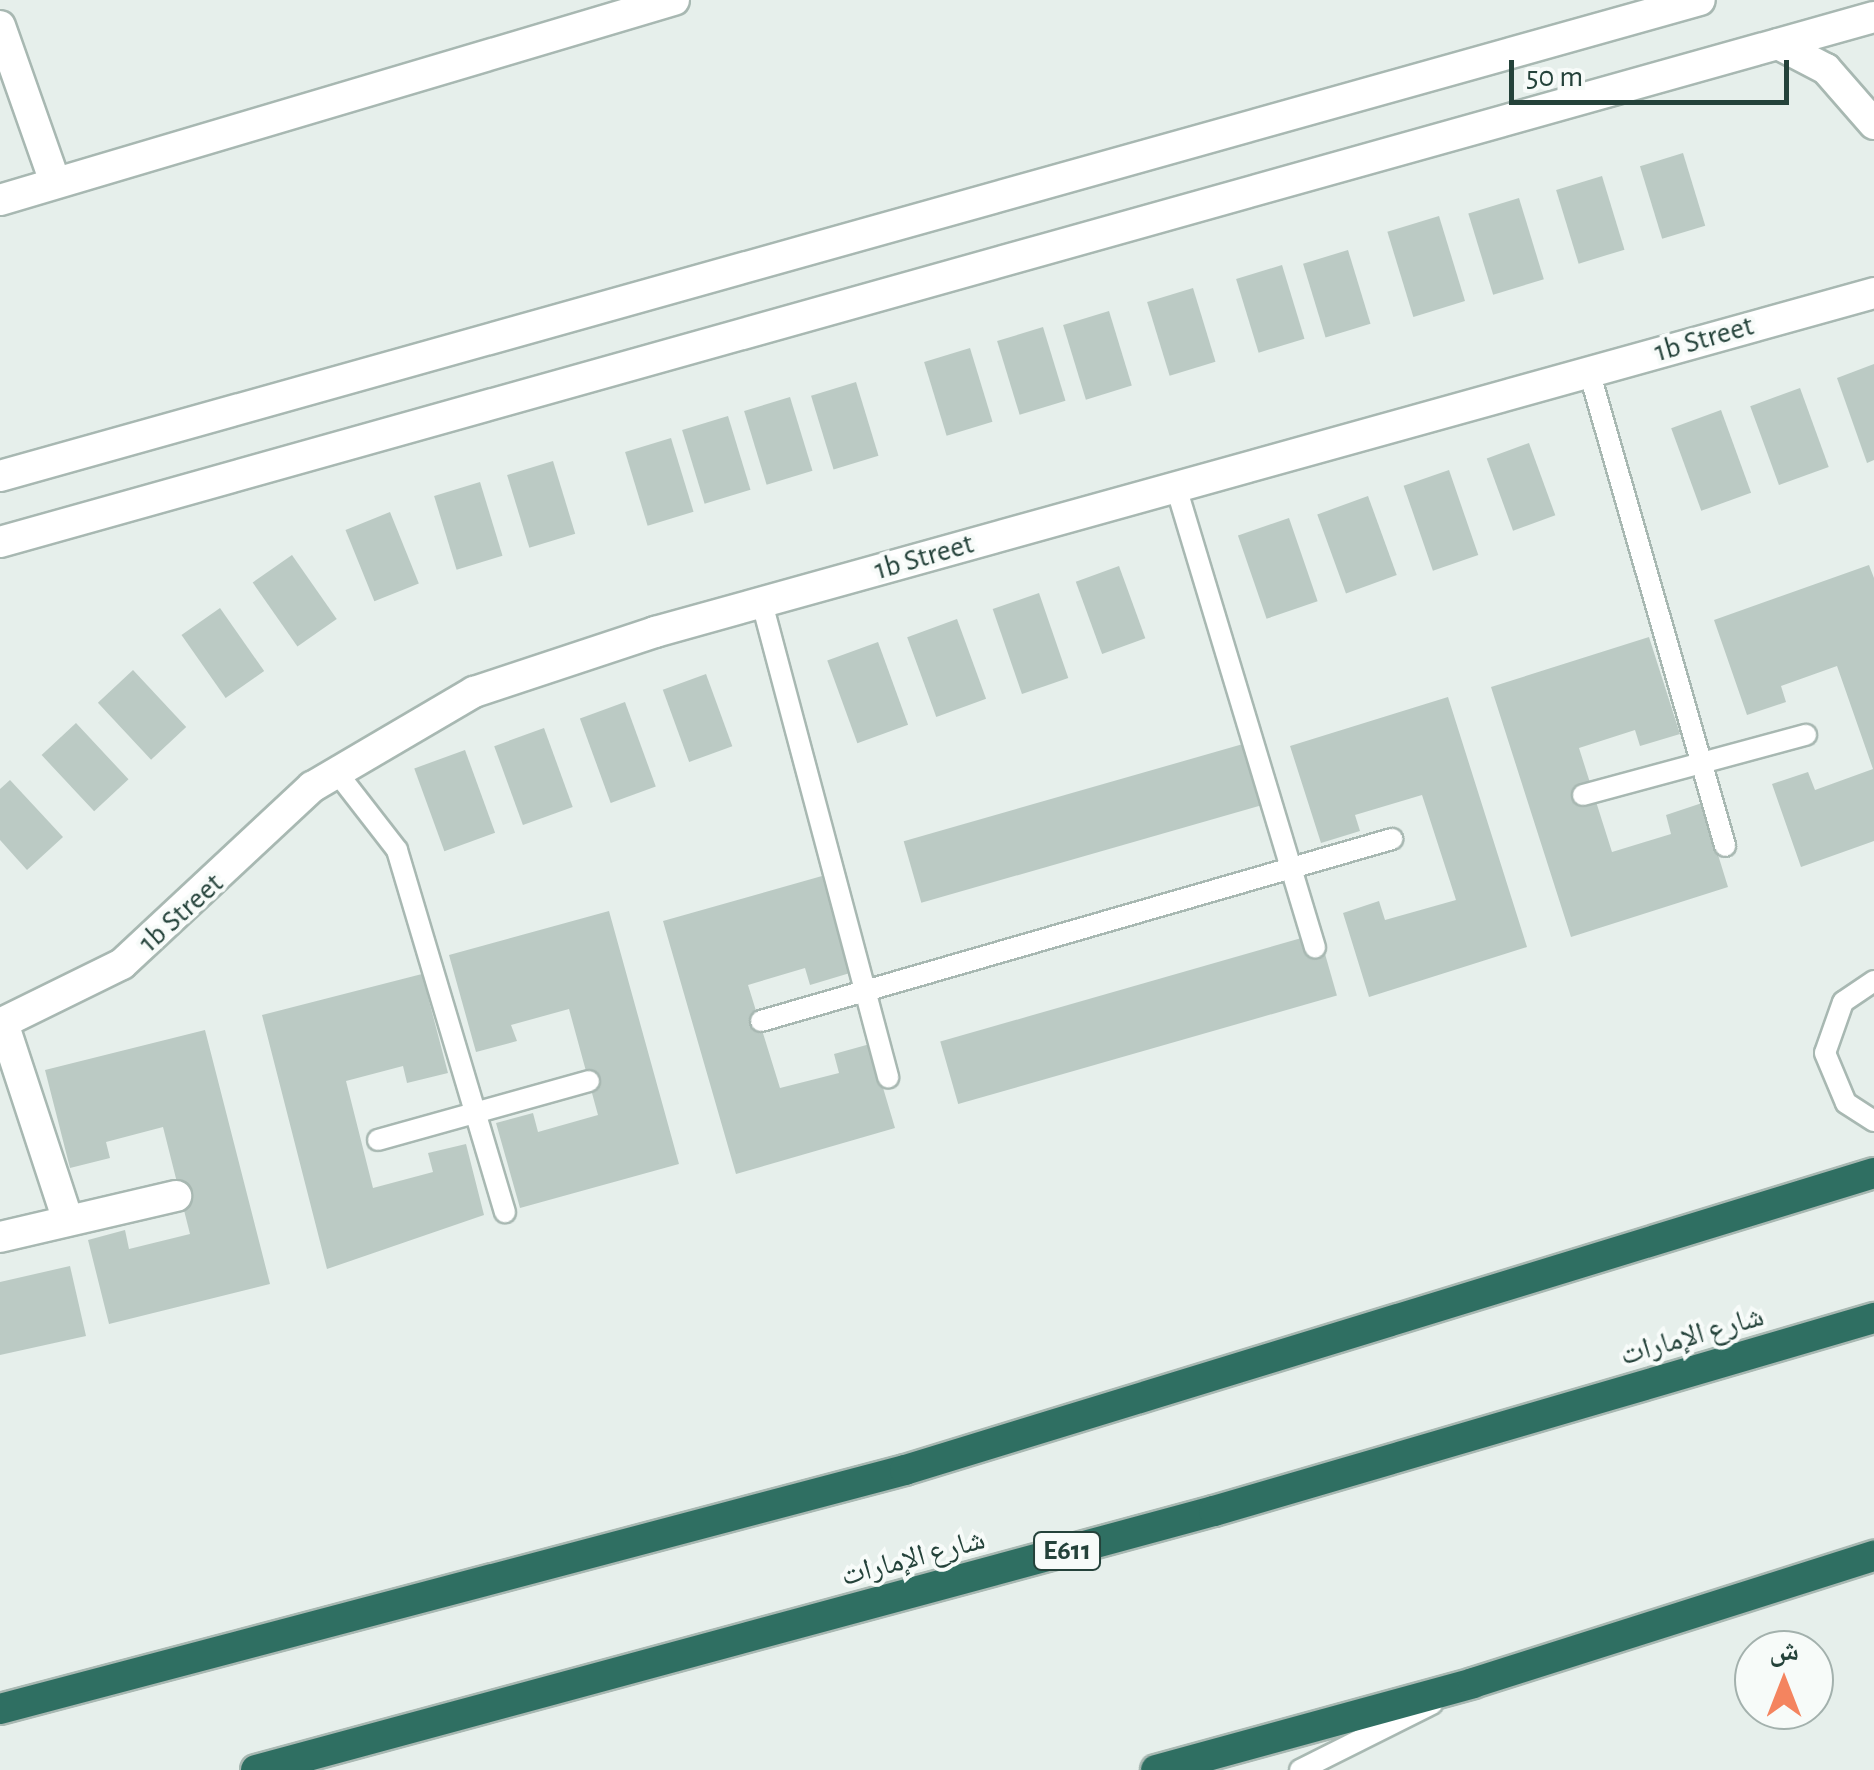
<!DOCTYPE html>
<meta charset="utf-8">
<style>
body{margin:0}
#map{position:relative;width:1874px;height:1770px;overflow:hidden;background:#e6efeb;font-family:"Alegreya Sans","Noto Naskh Arabic",sans-serif}
div>[style]{position:absolute}
[style*='--x']{left:calc(var(--x)*1px);top:calc(var(--y)*1px);width:calc(var(--w)*1px);rotate:calc(var(--a)*1deg)}
.building>*{inset:0;background:#bbcac4;transform-origin:0 0}
.roads{filter:drop-shadow(2px 0 #a8b8b2) drop-shadow(-2px 0 #a8b8b2) drop-shadow(0 2px #a8b8b2) drop-shadow(0 -2px #a8b8b2)}
.service>*{height:20px;margin:-10px;padding:0 10px;transform-origin:10px;border-radius:10px;background:#fff}
.minor>*{height:30px;margin:-15px;padding:0 15px;transform-origin:15px;border-radius:15px;background:#fff}
.tertiary>*{height:30px;margin:-15px;padding:0 15px;transform-origin:15px;border-radius:15px;background:#fff}
.motorway>*{height:30px;margin:-15px;padding:0 15px;transform-origin:15px;border-radius:15px;background:#2f6f62}
span{translate:-50% -50%;white-space:nowrap;text-align:center;line-height:1.15;-webkit-text-stroke:8px #f7fbf9;paint-order:stroke}
.shield-label span{padding:2px 8px;background:#f7fbf9;border:2px solid;border-radius:8px;-webkit-text-stroke-width:0}
.shield-label{font-size:28px;color:#24423a;font-weight:700}
.street-label{font-size:30px;color:#24423a}
.north{position:absolute;left:1734px;top:1630px;width:100px;height:100px;box-sizing:border-box;background:#f7fbf9;border:2px solid #a3b1ad;border-radius:50%;rotate:0deg;font-size:28px;font-weight:700;line-height:40px;text-align:center;color:#24423a}
.north::after{content:'';display:block;margin:auto;width:35px;height:45px;background:#f4845f;clip-path:polygon(50% 0,100% 100%,50% 72%,0 100%)}
.scale{position:absolute;left:1509px;top:60px;width:280px;height:45px;box-sizing:border-box;border:5px solid #24423a;border-top:0;padding-left:12px;font-size:30px;line-height:35px;white-space:nowrap;color:#24423a;-webkit-text-stroke:8px #f7fbf9;paint-order:stroke}
</style>
<div id="map">
<div class="building">
<div style="left:1683px;top:153px;width:76px;height:45px;rotate:73deg"></div>
<div style="left:1602px;top:176px;width:77px;height:48px;rotate:73deg"></div>
<div style="left:1519px;top:198px;width:85px;height:53px;rotate:73deg"></div>
<div style="left:1439px;top:216px;width:89px;height:54px;rotate:73deg"></div>
<div style="left:1348px;top:250px;width:77px;height:47px;rotate:73deg"></div>
<div style="left:1282px;top:265px;width:77px;height:48px;rotate:73deg"></div>
<div style="left:1193px;top:288px;width:77px;height:48px;rotate:73deg"></div>
<div style="left:1109px;top:311px;width:78px;height:48px;rotate:73deg"></div>
<div style="left:1043px;top:327px;width:77px;height:48px;rotate:73deg"></div>
<div style="left:970px;top:348px;width:77px;height:48px;rotate:73deg"></div>
<div style="clip-path:polygon(1874px 364px,1874px 460px,1867px 463px,1837px 378px)"></div>
<div style="left:856px;top:382px;width:77px;height:47px;rotate:73deg"></div>
<div style="left:1800px;top:388px;width:84px;height:53px;rotate:70deg"></div>
<div style="left:790px;top:397px;width:77px;height:48px;rotate:73deg"></div>
<div style="left:1721px;top:410px;width:88px;height:53px;rotate:70deg"></div>
<div style="left:728px;top:416px;width:77px;height:48px;rotate:73deg"></div>
<div style="left:671px;top:438px;width:77px;height:48px;rotate:73deg"></div>
<div style="left:1529px;top:443px;width:77px;height:45px;rotate:70deg"></div>
<div style="left:553px;top:461px;width:76px;height:48px;rotate:73deg"></div>
<div style="left:1449px;top:470px;width:90px;height:48px;rotate:71deg"></div>
<div style="left:480px;top:482px;width:77px;height:48px;rotate:73deg"></div>
<div style="left:1368px;top:496px;width:84px;height:54px;rotate:70deg"></div>
<div style="left:390px;top:512px;width:77px;height:48px;rotate:68deg"></div>
<div style="left:1289px;top:518px;width:88px;height:54px;rotate:71deg"></div>
<div style="left:292px;top:555px;width:78px;height:48px;rotate:55deg"></div>
<div style="clip-path:polygon(1869px 565px,1874px 578px,1874px 841px,1801px 867px,1772px 784px,1808px 772px,1815px 790px,1873px 769px,1837px 666px,1781px 686px,1786px 702px,1747px 715px,1714px 620px)"></div>
<div style="left:1119px;top:566px;width:77px;height:46px;rotate:70deg"></div>
<div style="left:1039px;top:593px;width:90px;height:49px;rotate:71deg"></div>
<div style="left:220px;top:608px;width:77px;height:47px;rotate:55deg"></div>
<div style="left:957px;top:619px;width:85px;height:53px;rotate:70deg"></div>
<div style="clip-path:polygon(1649px 637px,1680px 734px,1640px 746px,1635px 730px,1579px 748px,1612px 852px,1671px 834px,1666px 815px,1702px 803px,1728px 887px,1571px 937px,1491px 687px)"></div>
<div style="left:878px;top:642px;width:88px;height:54px;rotate:70deg"></div>
<div style="left:133px;top:670px;width:78px;height:48px;rotate:47deg"></div>
<div style="left:706px;top:674px;width:77px;height:46px;rotate:70deg"></div>
<div style="clip-path:polygon(1448px 697px,1527px 947px,1369px 997px,1343px 913px,1379px 901px,1385px 920px,1456px 900px,1422px 795px,1355px 815px,1360px 831px,1321px 843px,1290px 746px)"></div>
<div style="left:625px;top:702px;width:90px;height:48px;rotate:70deg"></div>
<div style="left:76px;top:723px;width:77px;height:47px;rotate:47deg"></div>
<div style="left:544px;top:728px;width:84px;height:53px;rotate:70deg"></div>
<div style="left:1243px;top:744px;width:64px;height:353px;rotate:74deg"></div>
<div style="left:465px;top:750px;width:88px;height:54px;rotate:70deg"></div>
<div style="clip-path:polygon(10px 780px,63px 837px,27px 870px,0 840px,0 789px)"></div>
<div style="clip-path:polygon(822px 876px,850px 973px,810px 985px,805px 968px,748px 985px,780px 1088px,839px 1073px,834px 1054px,870px 1044px,895px 1128px,736px 1174px,663px 921px)"></div>
<div style="clip-path:polygon(609px 911px,679px 1164px,520px 1208px,496px 1123px,533px 1113px,538px 1132px,598px 1115px,569px 1009px,511px 1025px,517px 1041px,476px 1052px,449px 955px)"></div>
<div style="left:1319px;top:933px;width:65px;height:394px;rotate:74deg"></div>
<div style="clip-path:polygon(422px 974px,448px 1073px,407px 1083px,403px 1066px,346px 1081px,373px 1188px,433px 1172px,428px 1153px,466px 1144px,484px 1215px,327px 1269px,262px 1015px)"></div>
<div style="clip-path:polygon(205px 1030px,270px 1284px,109px 1324px,88px 1240px,125px 1230px,129px 1249px,190px 1234px,163px 1127px,106px 1142px,110px 1158px,70px 1168px,45px 1070px)"></div>
<div style="clip-path:polygon(70px 1266px,86px 1336px,0 1355px,0 1282px)"></div>
</div>
<div class="roads">
<div class="service">
<div style="--x:1589;--y:371;--w:494;--a:74"></div>
<div style="--x:1176;--y:487;--w:481;--a:73.2"></div>
<div style="--x:762;--y:603;--w:491;--a:75.1"></div>
<div style="--x:335;--y:770;--w:101;--a:52.2"></div>
<div style="--x:397;--y:850;--w:378;--a:73.4"></div>
<div style="--x:1583;--y:795;--w:231;--a:-15.1"></div>
<div style="--x:1874;--y:981;--w:37;--a:146"></div>
<div style="--x:1843;--y:1002;--w:54;--a:109.4"></div>
<div style="--x:1825;--y:1053;--w:54;--a:67.2"></div>
<div style="--x:1846;--y:1103;--w:33;--a:33"></div>
<div style="--x:761;--y:1021;--w:657;--a:-16.09"></div>
<div style="--x:378;--y:1140;--w:219;--a:-15.6"></div>
<div style="--x:1300;--y:1770;--w:148;--a:-26.6"></div>
</div>
<div class="minor">
<div style="--x:0;--y:26;--w:165;--a:70.6"></div>
<div style="--x:1778;--y:44;--w:54;--a:27.5"></div>
<div style="--x:1826;--y:69;--w:73;--a:48.9"></div>
<div style="--x:0;--y:200;--w:703;--a:-16.53"></div>
<div style="--x:3;--y:1023;--w:208;--a:71.8"></div>
<div style="--x:0;--y:1024;--w:136;--a:-26.2"></div>
<div style="--x:122;--y:964;--w:260;--a:-43"></div>
<div style="--x:312;--y:787;--w:188;--a:-30.4"></div>
<div style="--x:474;--y:692;--w:191;--a:-18.3"></div>
<div style="--x:655;--y:632;--w:1265;--a:-15.54"></div>
<div style="--x:0;--y:1237;--w:181;--a:-13.1"></div>
</div>
<div class="tertiary">
<div style="--x:0;--y:476;--w:1765;--a:-15.64"></div>
<div style="--x:0;--y:542;--w:1946;--a:-15.65"></div>
</div>
<div class="motorway">
<div style="--x:0;--y:1709;--w:936;--a:-14.79"></div>
<div style="--x:905;--y:1470;--w:1013;--a:-17.04"></div>
<div style="--x:256;--y:1770;--w:992;--a:-15.13"></div>
<div style="--x:1214;--y:1511;--w:688;--a:-16.3"></div>
<div style="--x:1156;--y:1770;--w:329;--a:-15.3"></div>
<div style="--x:1473;--y:1683;--w:421;--a:-17.6"></div>
</div>
</div>
<div class="shield-label">
<span style="left:1067px;top:1551px">E611</span>
</div>
<div class="street-label">
<span style="left:1704px;top:339px;rotate:-16deg">1b Street</span>
<span style="left:924px;top:557px;rotate:-16deg">1b Street</span>
<span style="left:181px;top:913px;rotate:-42deg">1b Street</span>
<span style="left:1692px;top:1336px;rotate:-16deg">شارع الإمارات</span>
<span style="left:913px;top:1558px;rotate:-15deg">شارع الإمارات</span>
</div>
<div class="north">ش</div>
<div class="scale">50 m</div>
</div>
